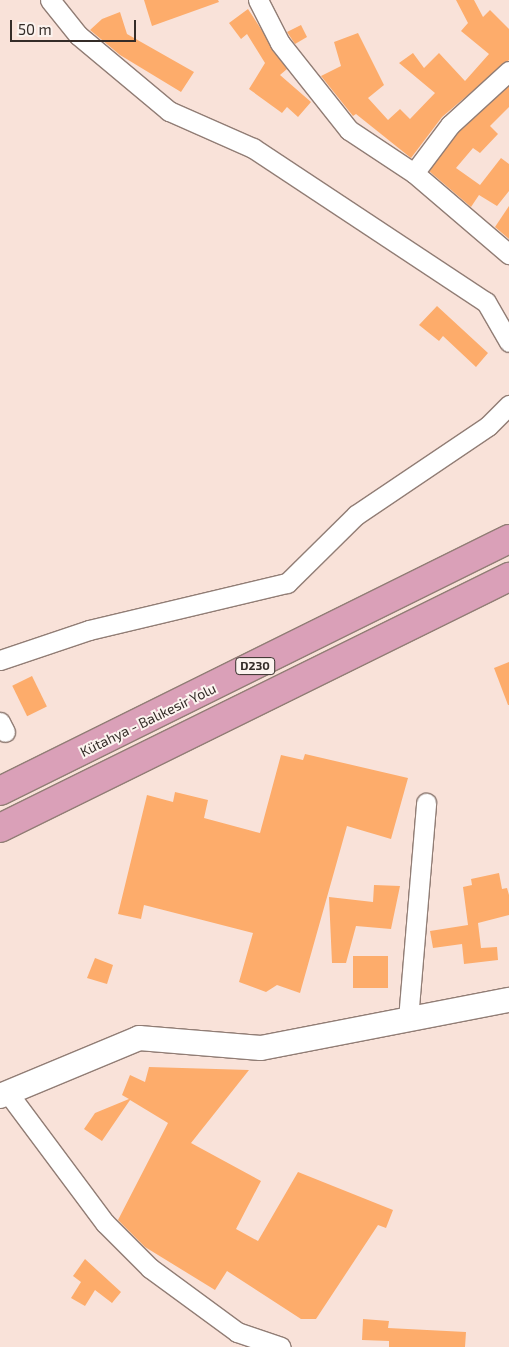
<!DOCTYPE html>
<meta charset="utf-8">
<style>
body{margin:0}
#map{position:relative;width:509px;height:1347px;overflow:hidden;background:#f9e2d9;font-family:"Exo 2",sans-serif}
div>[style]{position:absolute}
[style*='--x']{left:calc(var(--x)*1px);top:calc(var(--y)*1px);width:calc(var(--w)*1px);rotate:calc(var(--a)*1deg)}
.building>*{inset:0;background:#fdac6b;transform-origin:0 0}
.roads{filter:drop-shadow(1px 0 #917d75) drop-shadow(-1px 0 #917d75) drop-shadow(0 1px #917d75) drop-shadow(0 -1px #917d75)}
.minor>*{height:19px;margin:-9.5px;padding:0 9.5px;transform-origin:9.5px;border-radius:9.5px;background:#fff}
.tertiary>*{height:24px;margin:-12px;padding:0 12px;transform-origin:12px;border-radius:12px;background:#fff}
.trunk>*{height:28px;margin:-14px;padding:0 14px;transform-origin:14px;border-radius:14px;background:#daa0b8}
span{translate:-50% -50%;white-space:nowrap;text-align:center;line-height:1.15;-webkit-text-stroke:4px #fcf3ef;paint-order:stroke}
.shield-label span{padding:1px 4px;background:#fcf3ef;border:1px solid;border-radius:4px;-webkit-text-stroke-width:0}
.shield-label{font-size:12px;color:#342c28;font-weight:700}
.street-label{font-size:14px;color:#342c28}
.scale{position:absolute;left:10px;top:20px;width:126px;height:22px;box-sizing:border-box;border:2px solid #342c28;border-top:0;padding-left:6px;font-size:15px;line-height:18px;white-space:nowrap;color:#342c28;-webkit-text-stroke:4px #fcf3ef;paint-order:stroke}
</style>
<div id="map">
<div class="building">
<div style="clip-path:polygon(144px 0,218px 0,219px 2px,152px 26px)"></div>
<div style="clip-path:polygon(456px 0,474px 0,483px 17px,490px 10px,509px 29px,509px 60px,442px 117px,411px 158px,356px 114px,353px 116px,321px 76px,341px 66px,334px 42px,358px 33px,384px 85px,368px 98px,388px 120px,400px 109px,410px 119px,435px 93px,399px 63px,413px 53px,424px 68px,439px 53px,465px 81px,489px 54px,461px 31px,468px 23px)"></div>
<div style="clip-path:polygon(248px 9px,287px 69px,280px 75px,311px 102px,298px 117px,287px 107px,282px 113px,249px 89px,265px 63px,247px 34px,241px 39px,229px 23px)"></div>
<div style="clip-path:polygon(120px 12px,127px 34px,194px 72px,181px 92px,120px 55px,90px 30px,102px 19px)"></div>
<div style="clip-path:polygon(301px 25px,307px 37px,295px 44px,287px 32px)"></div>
<div style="clip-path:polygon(509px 86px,509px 107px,490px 126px,498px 134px,480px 153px,473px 148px,456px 168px,480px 185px,501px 158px,509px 164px,509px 191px,497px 206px,479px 195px,471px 207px,429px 171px,458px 133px)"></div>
<div style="clip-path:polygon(509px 206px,509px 239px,495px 227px)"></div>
<div style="clip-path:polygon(437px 306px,488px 353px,476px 367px,443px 336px,439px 341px,419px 325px)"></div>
<div style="clip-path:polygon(509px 662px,509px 705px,508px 705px,494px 668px)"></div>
<div style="left:32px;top:676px;width:34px;height:22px;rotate:64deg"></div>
<div style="clip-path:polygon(305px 754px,408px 778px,391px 839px,347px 826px,300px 993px,277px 985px,266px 992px,239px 982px,253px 933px,144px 905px,141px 919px,118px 914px,147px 795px,173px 802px,175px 792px,208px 800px,204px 818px,260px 833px,281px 755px,303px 760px)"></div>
<div style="clip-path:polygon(499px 873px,502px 889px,507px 888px,509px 895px,509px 915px,478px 923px,481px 948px,497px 947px,498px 960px,464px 964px,462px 944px,433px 948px,430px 931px,468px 925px,463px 887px,472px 885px,471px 879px)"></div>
<div style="clip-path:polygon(374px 885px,400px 886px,391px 929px,356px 926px,346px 963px,332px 963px,329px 897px,373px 902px)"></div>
<div style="left:353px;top:956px;width:35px;height:32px"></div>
<div style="clip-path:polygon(95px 958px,113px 965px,107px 984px,87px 978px)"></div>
<div style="clip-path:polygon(149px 1067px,249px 1070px,191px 1143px,261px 1181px,236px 1229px,258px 1241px,298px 1172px,393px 1210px,386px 1228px,378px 1225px,316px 1319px,301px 1319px,227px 1271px,215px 1290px,145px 1247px,118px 1220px,168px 1123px,130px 1100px,102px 1141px,84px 1129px,95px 1113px,129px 1099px,122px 1095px,130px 1075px,145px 1082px)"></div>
<div style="clip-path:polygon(85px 1259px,121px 1292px,112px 1303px,95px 1290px,85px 1306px,71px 1298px,81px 1282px,73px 1276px)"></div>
<div style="clip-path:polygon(363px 1319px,389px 1321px,388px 1328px,466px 1332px,465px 1347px,389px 1347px,389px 1341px,362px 1340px)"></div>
</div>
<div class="roads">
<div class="minor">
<div style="--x:50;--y:0;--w:45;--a:51.3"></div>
<div style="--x:78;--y:35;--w:119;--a:39.9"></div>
<div style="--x:169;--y:111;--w:92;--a:23.8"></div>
<div style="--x:253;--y:148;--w:279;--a:33.5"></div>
<div style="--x:486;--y:302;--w:46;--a:60.1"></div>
<div style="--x:258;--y:0;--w:48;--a:62.9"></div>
<div style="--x:280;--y:43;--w:111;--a:51.6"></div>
<div style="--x:349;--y:130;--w:78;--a:33.5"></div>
<div style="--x:414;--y:173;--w:125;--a:40.5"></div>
<div style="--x:414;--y:173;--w:60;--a:-53.1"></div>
<div style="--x:450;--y:125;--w:80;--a:-42.5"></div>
<div style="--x:0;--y:660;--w:94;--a:-18.6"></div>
<div style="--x:89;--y:630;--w:204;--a:-13.4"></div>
<div style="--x:287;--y:583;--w:97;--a:-44.6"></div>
<div style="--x:356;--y:515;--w:159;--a:-34"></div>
<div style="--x:488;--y:426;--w:30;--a:-45"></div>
<div style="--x:0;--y:722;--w:11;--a:63"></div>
<div style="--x:408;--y:1019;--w:217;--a:-85.2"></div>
<div style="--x:8;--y:1093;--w:162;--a:53.3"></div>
<div style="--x:105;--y:1223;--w:64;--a:45"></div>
<div style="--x:150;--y:1268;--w:108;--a:36.3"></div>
<div style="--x:237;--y:1332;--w:46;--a:18.8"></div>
</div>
<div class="tertiary">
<div style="--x:0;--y:1096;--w:151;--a:-22.6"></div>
<div style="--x:139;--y:1038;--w:122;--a:4.7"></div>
<div style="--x:261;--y:1048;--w:253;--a:-11"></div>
</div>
<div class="trunk">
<div style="--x:0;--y:791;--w:568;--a:-26.34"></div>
<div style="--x:0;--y:828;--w:568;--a:-26.25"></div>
</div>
</div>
<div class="shield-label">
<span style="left:255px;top:666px">D230</span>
</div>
<div class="street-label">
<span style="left:148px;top:720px;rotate:-26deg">Kütahya - Balıkesir Yolu</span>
</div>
<div class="scale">50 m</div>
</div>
